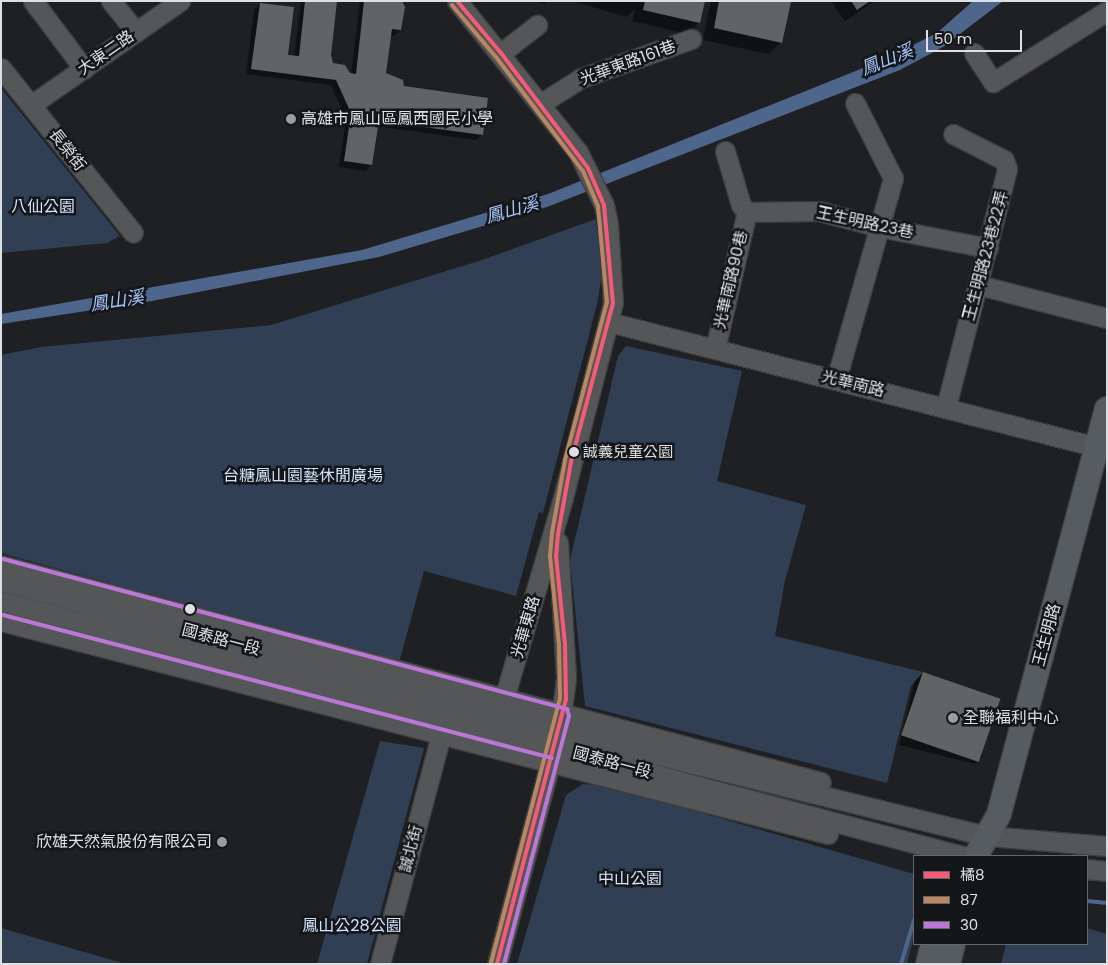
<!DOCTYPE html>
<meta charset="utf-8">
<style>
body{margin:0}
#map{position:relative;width:1108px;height:965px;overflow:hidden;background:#1e2023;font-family:Poppins,"Noto Sans TC",sans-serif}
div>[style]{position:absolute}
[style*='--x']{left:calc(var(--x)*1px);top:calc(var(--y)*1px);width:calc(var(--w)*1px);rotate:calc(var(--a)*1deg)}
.green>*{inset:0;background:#313f55}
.water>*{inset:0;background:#4e668b}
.shadow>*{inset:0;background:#0007}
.stream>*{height:4px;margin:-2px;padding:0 2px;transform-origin:2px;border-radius:2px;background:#4e668b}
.building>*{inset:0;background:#616365;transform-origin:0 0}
.roads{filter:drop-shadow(1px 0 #3b3d3f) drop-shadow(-1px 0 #3b3d3f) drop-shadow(0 1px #3b3d3f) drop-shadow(0 -1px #3b3d3f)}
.minor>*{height:19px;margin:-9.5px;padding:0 9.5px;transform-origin:9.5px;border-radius:9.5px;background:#555658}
.major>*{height:24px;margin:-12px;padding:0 12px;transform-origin:12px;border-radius:12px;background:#575c60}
.bus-1>*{height:4px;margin:-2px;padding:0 2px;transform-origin:2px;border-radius:2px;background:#f75a77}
.bus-2>*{height:4px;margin:-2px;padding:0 2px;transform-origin:2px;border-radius:2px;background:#bb8660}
.bus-3>*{height:4px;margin:-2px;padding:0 2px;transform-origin:2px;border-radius:2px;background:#ba77d6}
.dots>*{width:14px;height:14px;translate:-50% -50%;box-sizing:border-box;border:2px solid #14161a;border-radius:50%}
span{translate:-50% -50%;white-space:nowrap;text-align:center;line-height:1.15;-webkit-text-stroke:5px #14161a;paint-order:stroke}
.bus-label{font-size:15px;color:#dee0e3}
.left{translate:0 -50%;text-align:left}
.street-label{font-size:16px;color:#dee0e3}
.poi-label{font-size:16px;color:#dee0e3}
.right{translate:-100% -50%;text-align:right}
.park-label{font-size:16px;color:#d2e3fd}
.water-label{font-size:18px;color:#a5c5f9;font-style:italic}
.frame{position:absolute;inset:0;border:2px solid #dee0e3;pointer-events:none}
.legend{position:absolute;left:913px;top:855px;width:175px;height:90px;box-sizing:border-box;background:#14161a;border:1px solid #65676a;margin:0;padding:6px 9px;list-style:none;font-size:15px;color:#dee0e3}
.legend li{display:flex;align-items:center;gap:10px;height:25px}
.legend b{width:25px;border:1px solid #65676a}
.scale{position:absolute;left:926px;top:30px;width:96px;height:22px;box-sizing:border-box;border:2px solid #dee0e3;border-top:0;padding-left:6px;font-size:15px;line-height:18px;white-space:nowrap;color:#dee0e3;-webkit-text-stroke:4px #14161a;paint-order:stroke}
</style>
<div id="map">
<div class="green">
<div style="clip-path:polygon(1px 88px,120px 236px,107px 243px,1px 253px)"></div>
<div style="clip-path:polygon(596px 219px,603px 268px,597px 304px,543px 513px,539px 512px,516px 596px,424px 571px,399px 663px,1px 553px,1px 355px,41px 347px,271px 325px,482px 260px)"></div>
<div style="clip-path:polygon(626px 346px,742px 371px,717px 481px,806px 505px,785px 581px,775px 636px,923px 672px,911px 686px,887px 783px,585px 706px,570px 560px,618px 356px)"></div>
<div style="clip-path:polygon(380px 741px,424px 748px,367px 964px,317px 964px)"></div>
<div style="clip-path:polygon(583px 784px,608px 786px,914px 874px,914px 936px,907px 964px,517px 964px,566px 795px)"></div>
<div style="clip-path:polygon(1px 928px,126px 964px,1px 964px)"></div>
<div style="clip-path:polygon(1087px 928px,1107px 934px,1107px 964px,1001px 964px,1006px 944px,1087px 944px)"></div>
</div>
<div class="water">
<div style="clip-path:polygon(973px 1px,1003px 1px,943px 47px,900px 70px,547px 207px,379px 257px,152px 301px,1px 324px,1px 314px,362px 250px,548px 194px,883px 60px,937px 33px)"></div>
</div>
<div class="shadow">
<div style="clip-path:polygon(301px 1px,336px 1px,330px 56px,332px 64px,351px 76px,360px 1px,400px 1px,400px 30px,394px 36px,390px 35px,385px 74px,482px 135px,476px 140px,377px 126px,371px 165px,366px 171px,339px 167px,346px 119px,331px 85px,246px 74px,254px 10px,260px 4px,287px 56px,294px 57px)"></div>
<div style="clip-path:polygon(533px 1px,548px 1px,545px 4px)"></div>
<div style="clip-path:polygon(572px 1px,704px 1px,698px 23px,687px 34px,632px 21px,635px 9px,627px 17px)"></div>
<div style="clip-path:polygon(711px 1px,789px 3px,781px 42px,769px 54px,703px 40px)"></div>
<div style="clip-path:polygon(831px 1px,874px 1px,845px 21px)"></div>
<div style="clip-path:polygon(923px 673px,983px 756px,975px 764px,899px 745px,915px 681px)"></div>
</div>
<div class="stream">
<div style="--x:1087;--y:901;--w:20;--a:6"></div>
<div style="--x:901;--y:964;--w:46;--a:-73.5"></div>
</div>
<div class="building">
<div style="clip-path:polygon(305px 1px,337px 1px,331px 55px,333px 63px,345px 65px,350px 73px,356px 74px,364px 1px,402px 1px,405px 7px,401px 30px,392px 29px,386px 73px,403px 80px,404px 86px,488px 98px,483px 135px,379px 121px,372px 165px,344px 161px,351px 113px,336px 80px,251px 69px,260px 3px,294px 7px,288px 55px,299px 56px)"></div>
<div style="clip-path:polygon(645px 1px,705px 1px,700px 23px,643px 10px)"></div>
<div style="clip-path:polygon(719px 1px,791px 2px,782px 43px,714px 28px)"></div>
<div style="clip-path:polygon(851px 1px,870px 1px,857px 10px)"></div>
<div style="left:923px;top:672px;width:82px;height:67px;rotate:19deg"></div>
</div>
<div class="roads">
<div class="minor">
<div style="--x:33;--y:1;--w:85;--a:53.1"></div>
<div style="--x:111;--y:1;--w:40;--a:51"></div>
<div style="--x:457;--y:1;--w:193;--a:51.3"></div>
<div style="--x:578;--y:152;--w:59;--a:63.9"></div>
<div style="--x:604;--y:205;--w:19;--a:78"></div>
<div style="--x:608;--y:224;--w:79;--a:86.4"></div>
<div style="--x:613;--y:303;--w:201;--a:104.4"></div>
<div style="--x:563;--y:498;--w:209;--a:106.4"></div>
<div style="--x:501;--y:53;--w:46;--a:-37.9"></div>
<div style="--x:974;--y:53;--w:35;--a:57"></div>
<div style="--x:993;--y:82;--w:134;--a:-31.9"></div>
<div style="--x:1;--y:68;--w:211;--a:51.3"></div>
<div style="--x:540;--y:104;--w:49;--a:-32.4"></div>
<div style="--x:581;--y:78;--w:117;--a:-19.5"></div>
<div style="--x:31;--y:105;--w:182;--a:-34.9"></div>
<div style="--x:725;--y:151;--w:56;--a:73.5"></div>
<div style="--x:741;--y:205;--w:9;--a:49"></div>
<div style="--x:747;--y:212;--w:72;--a:-0.8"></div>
<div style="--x:819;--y:211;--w:62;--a:14.9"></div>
<div style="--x:879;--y:227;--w:111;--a:10.9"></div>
<div style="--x:979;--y:285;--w:132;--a:14.5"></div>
<div style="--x:609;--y:322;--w:504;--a:14.37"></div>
<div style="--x:715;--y:349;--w:141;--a:-76.9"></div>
<div style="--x:836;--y:380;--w:210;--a:-74.2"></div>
<div style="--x:893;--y:178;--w:84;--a:-116.9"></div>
<div style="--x:946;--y:407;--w:246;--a:-75.6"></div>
<div style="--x:1007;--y:169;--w:9;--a:-108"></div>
<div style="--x:1004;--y:160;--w:57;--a:-153"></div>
<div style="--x:558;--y:542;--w:136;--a:86.6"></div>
<div style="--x:566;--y:678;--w:48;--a:97.1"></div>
<div style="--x:1;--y:565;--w:848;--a:14.82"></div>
<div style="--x:1;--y:581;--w:578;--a:15.05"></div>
<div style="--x:559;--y:731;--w:442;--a:13.8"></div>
<div style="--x:988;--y:836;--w:119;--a:4.8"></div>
<div style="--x:1;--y:601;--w:995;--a:14.85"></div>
<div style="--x:1;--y:621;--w:854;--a:14.44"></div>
<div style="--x:1087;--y:869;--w:20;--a:6"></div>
<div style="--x:380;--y:964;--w:238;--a:-75.1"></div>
<div style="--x:497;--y:964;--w:219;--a:-75.2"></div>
</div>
<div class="major">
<div style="--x:976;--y:856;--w:48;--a:-61.3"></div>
<div style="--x:999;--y:814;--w:419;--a:-75.1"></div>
<div style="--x:928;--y:964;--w:21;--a:-76"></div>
<div style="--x:948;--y:964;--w:21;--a:-76"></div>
</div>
</div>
<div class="bus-1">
<div style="--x:457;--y:1;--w:68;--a:49.8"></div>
<div style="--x:501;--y:53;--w:144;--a:52.9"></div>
<div style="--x:588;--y:168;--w:40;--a:66.6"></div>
<div style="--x:604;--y:205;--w:98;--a:84.8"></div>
<div style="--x:613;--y:303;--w:164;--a:104.8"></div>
<div style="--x:571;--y:462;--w:73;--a:100.2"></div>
<div style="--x:558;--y:534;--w:22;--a:95"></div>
<div style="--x:556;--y:556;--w:88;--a:84.2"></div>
<div style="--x:565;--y:644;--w:55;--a:89"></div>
<div style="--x:566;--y:699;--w:274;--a:104.6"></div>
</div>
<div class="bus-2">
<div style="--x:452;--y:5;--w:68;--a:49.8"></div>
<div style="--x:496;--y:57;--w:143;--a:52.7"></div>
<div style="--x:583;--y:171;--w:39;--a:67"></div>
<div style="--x:598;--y:207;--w:95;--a:84.6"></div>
<div style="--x:607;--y:302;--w:163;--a:104.9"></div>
<div style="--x:565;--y:460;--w:74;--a:100.1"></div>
<div style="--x:552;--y:533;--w:23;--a:95"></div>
<div style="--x:550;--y:556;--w:88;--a:84.2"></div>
<div style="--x:559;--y:644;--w:54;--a:88.9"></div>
<div style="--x:560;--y:698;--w:273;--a:104.6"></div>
</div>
<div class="bus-3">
<div style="--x:3;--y:559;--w:584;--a:14.89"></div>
<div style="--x:567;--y:709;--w:7;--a:74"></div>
<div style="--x:569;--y:716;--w:256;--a:104.7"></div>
<div style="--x:3;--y:615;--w:567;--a:14.6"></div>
</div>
<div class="dots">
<div style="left:291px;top:119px;background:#9b9da0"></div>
<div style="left:574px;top:452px;background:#dee0e3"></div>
<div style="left:190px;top:609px;background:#dee0e3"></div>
<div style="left:953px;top:718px;background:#9b9da0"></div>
<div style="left:222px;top:842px;background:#9b9da0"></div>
</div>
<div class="bus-label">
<span class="left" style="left:583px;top:452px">誠義兒童公園</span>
</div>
<div class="street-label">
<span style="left:106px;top:53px;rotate:-35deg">大東二路</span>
<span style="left:628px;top:63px;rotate:-20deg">光華東路161巷</span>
<span style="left:67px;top:150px;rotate:52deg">長榮街</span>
<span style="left:865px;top:223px;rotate:12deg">王生明路23巷</span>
<span style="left:986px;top:256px;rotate:-75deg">王生明路23巷22弄</span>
<span style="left:731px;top:280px;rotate:-77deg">光華南路90巷</span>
<span style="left:853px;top:384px;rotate:14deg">光華南路</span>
<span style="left:526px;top:627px;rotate:-74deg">光華東路</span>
<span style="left:1047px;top:635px;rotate:-75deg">王生明路</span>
<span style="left:221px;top:640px;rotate:15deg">國泰路一段</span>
<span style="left:612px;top:763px;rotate:15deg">國泰路一段</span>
<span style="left:411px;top:849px;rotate:-75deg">誠北街</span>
</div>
<div class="poi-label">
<span class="left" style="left:301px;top:119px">高雄市鳳山區鳳西國民小學</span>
<span class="left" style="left:963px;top:718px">全聯福利中心</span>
<span class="right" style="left:212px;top:842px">欣雄天然氣股份有限公司</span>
</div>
<div class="park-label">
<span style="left:43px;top:207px">八仙公園</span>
<span style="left:303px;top:476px">台糖鳳山園藝休閒廣場</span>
<span style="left:630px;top:879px">中山公園</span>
<span style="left:352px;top:926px">鳳山公28公園</span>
</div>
<div class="water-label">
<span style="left:887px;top:60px;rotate:-22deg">鳳山溪</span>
<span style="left:512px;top:210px;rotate:-16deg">鳳山溪</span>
<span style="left:117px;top:301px;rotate:-9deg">鳳山溪</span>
</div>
<div class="frame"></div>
<ul class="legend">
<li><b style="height:6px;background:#f75a77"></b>橘8</li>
<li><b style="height:6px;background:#bb8660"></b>87</li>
<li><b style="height:6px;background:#ba77d6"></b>30</li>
</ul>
<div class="scale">50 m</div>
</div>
